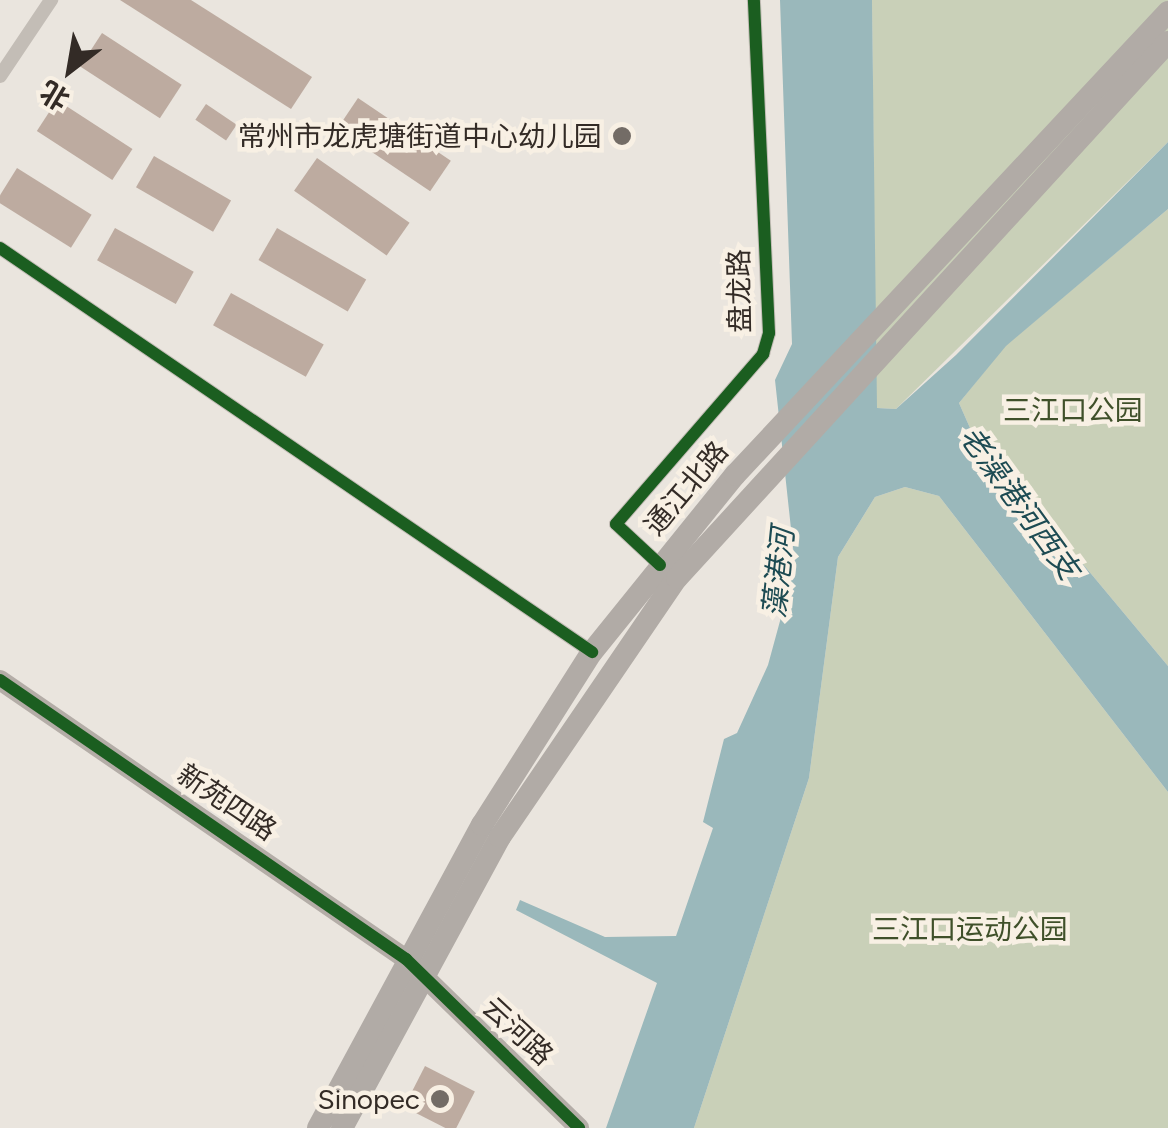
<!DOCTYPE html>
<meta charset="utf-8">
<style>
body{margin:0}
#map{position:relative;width:1168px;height:1128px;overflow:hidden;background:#eae5de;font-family:Figtree,"Noto Sans SC",sans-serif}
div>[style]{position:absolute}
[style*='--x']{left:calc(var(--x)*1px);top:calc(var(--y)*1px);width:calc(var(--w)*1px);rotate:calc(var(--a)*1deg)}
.green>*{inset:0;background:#c9d0b8}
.water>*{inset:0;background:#9ab8bb}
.building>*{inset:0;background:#bdaba0;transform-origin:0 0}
.street>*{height:14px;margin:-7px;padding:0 7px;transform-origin:7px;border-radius:7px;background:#c3bdb6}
.secondary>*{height:20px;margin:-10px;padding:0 10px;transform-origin:10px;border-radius:10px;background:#b4ada7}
.primary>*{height:22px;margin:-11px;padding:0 11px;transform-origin:11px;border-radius:11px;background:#b1aba6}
.cycleway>*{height:12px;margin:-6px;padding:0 6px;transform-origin:6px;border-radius:6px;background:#1b5e20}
.dots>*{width:28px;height:28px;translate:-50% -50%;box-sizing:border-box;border:5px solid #f8f0e4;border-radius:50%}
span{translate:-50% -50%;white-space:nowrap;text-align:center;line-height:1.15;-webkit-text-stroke:9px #f8f0e4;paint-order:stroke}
.poi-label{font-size:28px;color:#332b26}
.right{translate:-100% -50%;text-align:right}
.street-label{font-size:28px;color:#332b26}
.park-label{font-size:28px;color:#3f502a}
.water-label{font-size:30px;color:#1d4b53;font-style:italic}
.north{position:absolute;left:20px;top:20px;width:100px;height:100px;-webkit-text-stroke:8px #f8f0e4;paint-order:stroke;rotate:211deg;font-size:28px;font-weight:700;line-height:40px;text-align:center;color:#332b26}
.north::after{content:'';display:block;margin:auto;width:35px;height:45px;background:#332b26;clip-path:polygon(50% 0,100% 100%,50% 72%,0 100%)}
</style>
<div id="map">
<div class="green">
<div style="clip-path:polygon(872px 0,1168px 0,1168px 142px,896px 409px,876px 408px)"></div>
<div style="clip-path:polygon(1168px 209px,1168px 666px,1017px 485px,989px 471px,959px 403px,1005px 346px)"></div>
<div style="clip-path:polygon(905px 487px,939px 496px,1168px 792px,1168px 1128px,694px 1128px,809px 778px,838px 557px,875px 497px)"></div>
</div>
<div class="water">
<div style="clip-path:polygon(780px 0,872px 0,877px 408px,896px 409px,956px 355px,1168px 142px,1168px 209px,1006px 346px,959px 403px,989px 471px,1017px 485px,1168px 666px,1168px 792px,939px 496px,905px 487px,875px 497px,838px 557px,809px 778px,694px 1128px,606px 1128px,657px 983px,516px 910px,520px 900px,605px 937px,676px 936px,713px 828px,703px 822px,724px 739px,737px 733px,768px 665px,795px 566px,775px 380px,792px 344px)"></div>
</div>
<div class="building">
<div style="clip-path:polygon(120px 0,191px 0,312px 77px,291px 109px)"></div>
<div style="left:102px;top:33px;width:95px;height:40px;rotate:33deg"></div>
<div style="left:358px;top:98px;width:112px;height:37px;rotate:34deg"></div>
<div style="left:57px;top:100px;width:90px;height:37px;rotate:33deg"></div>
<div style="left:206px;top:104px;width:37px;height:19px;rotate:34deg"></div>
<div style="left:154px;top:156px;width:89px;height:36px;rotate:30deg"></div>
<div style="left:317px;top:158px;width:113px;height:40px;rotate:35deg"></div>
<div style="left:17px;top:168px;width:88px;height:39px;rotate:32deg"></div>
<div style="left:115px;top:228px;width:90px;height:37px;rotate:29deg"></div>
<div style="left:277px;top:228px;width:103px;height:37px;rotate:30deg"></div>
<div style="left:231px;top:293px;width:106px;height:37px;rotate:29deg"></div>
<div style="left:425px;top:1066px;width:56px;height:46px;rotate:27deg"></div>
</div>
<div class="street">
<div style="--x:0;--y:76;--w:92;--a:-56.1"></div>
<div style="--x:0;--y:248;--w:717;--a:34.31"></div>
<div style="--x:660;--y:565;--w:60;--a:-137"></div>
<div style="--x:616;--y:524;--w:225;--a:-49.1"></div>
<div style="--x:763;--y:354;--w:22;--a:-74"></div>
<div style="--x:769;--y:333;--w:333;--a:-92.6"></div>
</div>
<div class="secondary">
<div style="--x:0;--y:680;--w:493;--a:34.5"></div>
<div style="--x:406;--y:959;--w:242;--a:44.3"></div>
</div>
<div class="primary">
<div style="--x:318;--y:1128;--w:345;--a:-61.6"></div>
<div style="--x:482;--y:825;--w:205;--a:-57.6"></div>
<div style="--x:592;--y:652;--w:228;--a:-51.1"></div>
<div style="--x:735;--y:475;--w:634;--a:-46.92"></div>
<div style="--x:342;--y:1128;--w:331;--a:-61.5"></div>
<div style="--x:500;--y:837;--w:314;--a:-55.7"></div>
<div style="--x:677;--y:578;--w:727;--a:-47.51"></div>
</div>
<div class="cycleway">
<div style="--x:0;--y:248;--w:717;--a:34.31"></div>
<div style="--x:660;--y:565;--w:60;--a:-137"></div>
<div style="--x:616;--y:524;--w:225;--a:-49.1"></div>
<div style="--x:763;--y:354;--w:22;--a:-74"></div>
<div style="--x:769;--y:333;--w:333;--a:-92.6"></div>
<div style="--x:0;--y:680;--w:493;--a:34.5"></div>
<div style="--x:406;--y:959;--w:242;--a:44.3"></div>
</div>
<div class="dots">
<div style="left:622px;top:136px;background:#736c66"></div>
<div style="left:440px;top:1099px;background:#736c66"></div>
</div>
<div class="poi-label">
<span class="right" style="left:602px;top:136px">常州市龙虎塘街道中心幼儿园</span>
<span class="right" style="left:420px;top:1099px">Sinopec</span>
</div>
<div class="street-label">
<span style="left:739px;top:291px;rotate:-91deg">盘龙路</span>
<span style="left:686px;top:488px;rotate:-50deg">通江北路</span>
<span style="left:227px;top:802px;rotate:34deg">新苑四路</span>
<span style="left:518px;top:1031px;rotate:43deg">云河路</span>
</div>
<div class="park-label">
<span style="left:1073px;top:410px">三江口公园</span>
<span style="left:970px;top:929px">三江口运动公园</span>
</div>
<div class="water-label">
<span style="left:1019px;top:503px;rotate:54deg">老澡港河西支</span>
<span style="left:779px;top:573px;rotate:-84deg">藻港河</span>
</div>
<div class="north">北</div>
</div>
